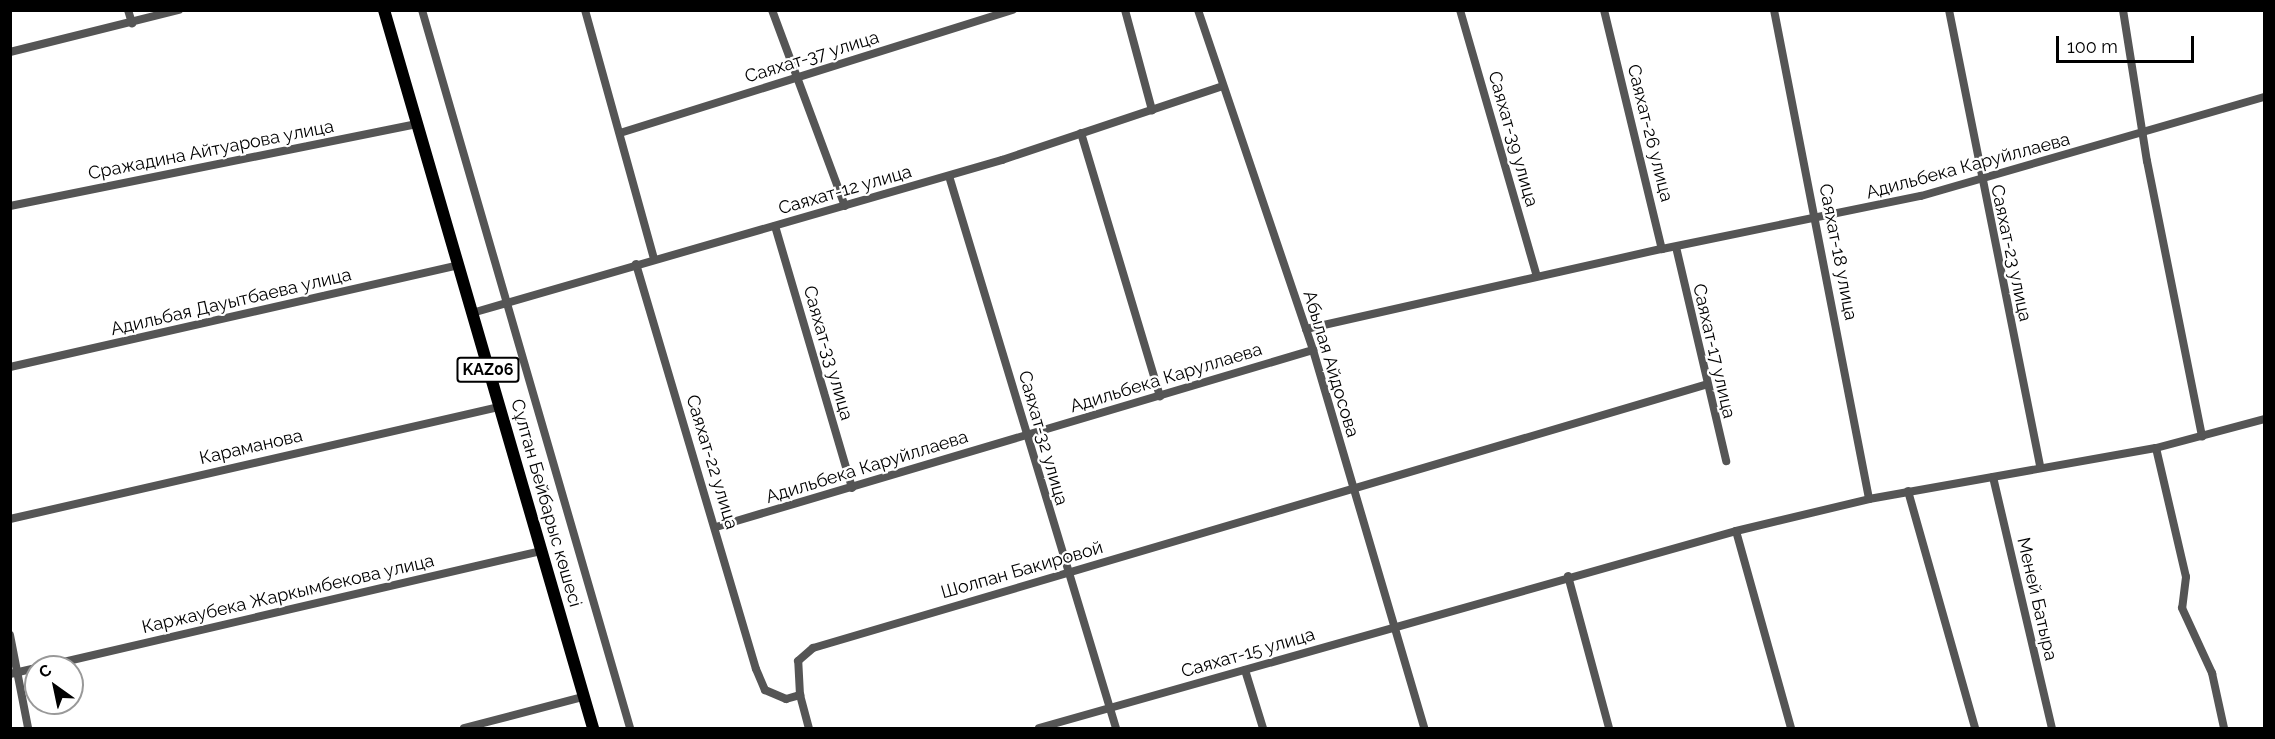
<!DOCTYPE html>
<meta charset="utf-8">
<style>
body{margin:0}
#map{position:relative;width:2275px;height:739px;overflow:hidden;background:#fff;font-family:Raleway,sans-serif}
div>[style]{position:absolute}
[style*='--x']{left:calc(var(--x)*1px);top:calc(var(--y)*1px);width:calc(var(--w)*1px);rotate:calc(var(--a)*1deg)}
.minor>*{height:8px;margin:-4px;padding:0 4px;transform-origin:4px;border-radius:4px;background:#555}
.primary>*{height:12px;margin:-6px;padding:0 6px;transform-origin:6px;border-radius:6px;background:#000}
span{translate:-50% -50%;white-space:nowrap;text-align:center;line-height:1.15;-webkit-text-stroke:4.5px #fff;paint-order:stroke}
.shield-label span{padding:2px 4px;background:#fff;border:2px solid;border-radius:4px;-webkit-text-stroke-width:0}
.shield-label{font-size:16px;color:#000;font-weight:700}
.street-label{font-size:18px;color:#000}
.frame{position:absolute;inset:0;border:12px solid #000;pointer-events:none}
.north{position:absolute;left:24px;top:655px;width:60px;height:60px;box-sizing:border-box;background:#fff;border:2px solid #999;border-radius:50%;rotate:327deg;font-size:16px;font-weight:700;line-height:24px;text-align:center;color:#000}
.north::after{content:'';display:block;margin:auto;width:21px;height:27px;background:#000;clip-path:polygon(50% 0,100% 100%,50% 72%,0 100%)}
.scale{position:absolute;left:2056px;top:36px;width:138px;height:27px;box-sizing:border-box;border:3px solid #000;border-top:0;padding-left:8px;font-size:18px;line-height:21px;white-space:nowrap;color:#000;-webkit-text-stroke:4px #fff;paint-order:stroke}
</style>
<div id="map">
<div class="minor">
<div style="--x:128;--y:10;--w:14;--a:73"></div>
<div style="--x:422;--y:10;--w:748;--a:73.84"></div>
<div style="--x:585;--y:10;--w:258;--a:74.5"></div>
<div style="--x:772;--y:10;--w:209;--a:69.6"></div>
<div style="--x:1125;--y:10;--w:104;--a:74.9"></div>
<div style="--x:1198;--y:10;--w:359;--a:71.3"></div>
<div style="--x:1313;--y:350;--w:394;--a:73.6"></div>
<div style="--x:1460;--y:10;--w:277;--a:73.9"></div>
<div style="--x:1604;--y:10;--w:246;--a:76.4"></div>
<div style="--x:1662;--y:249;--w:264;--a:-11.6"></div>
<div style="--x:1921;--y:196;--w:357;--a:-16.1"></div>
<div style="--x:1774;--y:10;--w:498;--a:79"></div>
<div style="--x:1949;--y:10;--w:466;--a:78.7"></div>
<div style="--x:2123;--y:10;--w:153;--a:81"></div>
<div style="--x:2147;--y:161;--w:281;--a:78.7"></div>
<div style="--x:10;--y:52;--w:174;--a:-14"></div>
<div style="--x:620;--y:133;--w:412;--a:-17.4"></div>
<div style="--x:1081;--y:133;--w:275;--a:73.3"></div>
<div style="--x:949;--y:176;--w:577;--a:73.17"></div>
<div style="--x:10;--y:206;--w:415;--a:-11.4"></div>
<div style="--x:775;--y:226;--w:273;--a:73.6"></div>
<div style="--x:1676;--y:247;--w:220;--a:76.8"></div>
<div style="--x:636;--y:264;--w:422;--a:73.5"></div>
<div style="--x:756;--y:669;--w:23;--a:67"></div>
<div style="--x:765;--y:690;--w:23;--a:23"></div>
<div style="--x:786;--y:699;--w:15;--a:-16"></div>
<div style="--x:800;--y:695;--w:34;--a:-93"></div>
<div style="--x:798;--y:661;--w:20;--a:-41"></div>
<div style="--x:813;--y:648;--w:930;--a:-16.43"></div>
<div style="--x:472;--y:313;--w:552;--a:-16.1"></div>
<div style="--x:1002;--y:160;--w:233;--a:-18.5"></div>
<div style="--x:1306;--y:329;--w:365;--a:-12.7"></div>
<div style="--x:10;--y:367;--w:459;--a:-12.8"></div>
<div style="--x:2156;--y:448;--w:132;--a:76.9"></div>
<div style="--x:2186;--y:577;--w:31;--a:97"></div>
<div style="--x:2182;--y:608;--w:72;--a:65.2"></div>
<div style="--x:2212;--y:673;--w:56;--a:77.7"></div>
<div style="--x:1993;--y:477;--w:258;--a:76.8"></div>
<div style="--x:1908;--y:491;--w:246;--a:74.2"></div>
<div style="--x:10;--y:519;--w:502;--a:-12.9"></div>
<div style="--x:716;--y:527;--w:623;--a:-16.51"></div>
<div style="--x:1736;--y:531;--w:205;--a:74.4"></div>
<div style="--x:1568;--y:576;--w:157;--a:74.9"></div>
<div style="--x:10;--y:635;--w:95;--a:79"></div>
<div style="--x:42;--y:667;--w:512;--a:-13.09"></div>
<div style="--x:1245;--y:670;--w:61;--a:72.8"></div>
<div style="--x:10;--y:674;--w:27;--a:-13"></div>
<div style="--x:800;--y:695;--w:34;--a:75"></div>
<div style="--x:464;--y:728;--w:123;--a:-14.6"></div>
<div style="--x:1039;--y:728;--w:724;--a:-15.78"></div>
<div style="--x:1736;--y:531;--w:137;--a:-13.5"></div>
<div style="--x:1869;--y:499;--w:291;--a:-10.1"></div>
<div style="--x:2156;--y:448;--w:112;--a:-15"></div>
</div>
<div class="primary">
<div style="--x:384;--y:10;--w:748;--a:73.77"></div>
</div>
<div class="shield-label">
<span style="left:488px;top:370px">KAZ06</span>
</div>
<div class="street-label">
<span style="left:812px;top:57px;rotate:-17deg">Саяхат-37 улица</span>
<span style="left:1650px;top:133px;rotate:76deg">Саяхат-26 улица</span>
<span style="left:1513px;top:139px;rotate:74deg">Саяхат-39 улица</span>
<span style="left:211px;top:150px;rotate:-11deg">Сражадина Айтуарова улица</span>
<span style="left:1968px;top:166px;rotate:-15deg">Адильбека Каруйллаева</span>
<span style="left:845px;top:190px;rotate:-16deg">Саяхат-12 улица</span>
<span style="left:1838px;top:252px;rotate:79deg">Саяхат-18 улица</span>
<span style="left:2011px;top:253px;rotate:78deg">Саяхат-23 улица</span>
<span style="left:231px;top:302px;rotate:-13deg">Адильбая Дауытбаева улица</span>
<span style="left:1714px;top:351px;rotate:77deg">Саяхат-17 улица</span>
<span style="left:828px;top:353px;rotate:74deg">Саяхат-33 улица</span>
<span style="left:1331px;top:364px;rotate:73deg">Абылая Айдосова</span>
<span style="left:1166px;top:378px;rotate:-17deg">Адильбека Каруллаева</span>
<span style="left:1043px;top:438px;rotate:74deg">Саяхат-32 улица</span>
<span style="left:251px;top:447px;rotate:-13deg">Караманова</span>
<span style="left:712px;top:462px;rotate:73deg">Саяхат-22 улица</span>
<span style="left:867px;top:467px;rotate:-17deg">Адильбека Каруйллаева</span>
<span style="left:546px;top:503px;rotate:74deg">Сұлтан Бейбарыс көшесі</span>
<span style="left:1022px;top:570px;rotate:-16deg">Шолпан Бакировой</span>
<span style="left:288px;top:594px;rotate:-13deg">Каржаубека Жаркымбекова улица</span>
<span style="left:2037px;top:599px;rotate:77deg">Меней Батыра</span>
<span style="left:1248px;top:653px;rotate:-16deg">Саяхат-15 улица</span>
</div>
<div class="frame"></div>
<div class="north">С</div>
<div class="scale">100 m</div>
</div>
